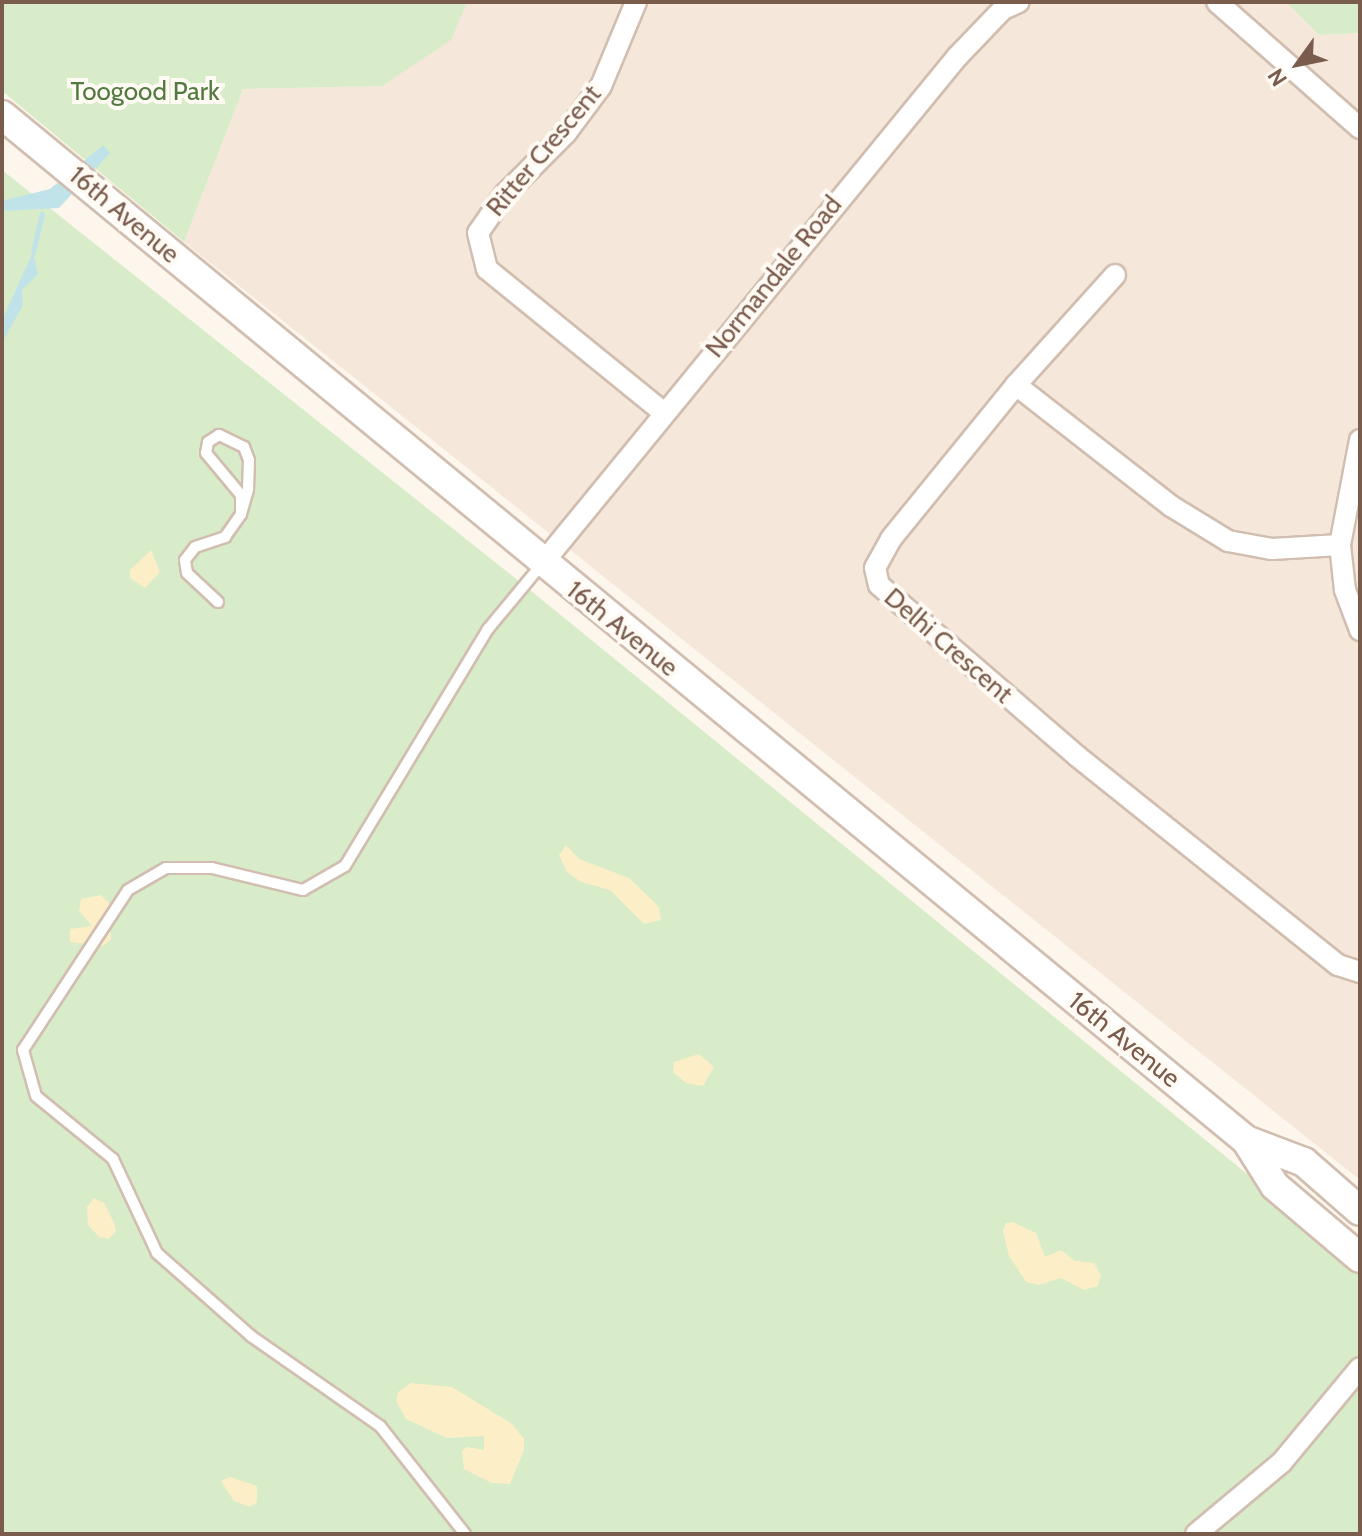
<!DOCTYPE html>
<style>
body{margin:0}
#map{position:relative;width:1362px;height:1536px;overflow:hidden;background:#fdf6ec;font-family:Cabin,sans-serif}
div>[style]{position:absolute}
[style*='--x']{left:calc(var(--x)*1px);top:calc(var(--y)*1px);width:calc(var(--w)*1px);rotate:calc(var(--a)*1deg)}
.residential>*{inset:0;background:#f5e8da}
.green>*{inset:0;background:#d8ecc9}
.sand>*{inset:0;background:#fcefc7}
.water>*{inset:0;background:#bfe3e8}
.stream>*{height:5px;margin:-2.5px;padding:0 2.5px;transform-origin:2.5px;border-radius:2.5px;background:#bfe3e8}
.roads{filter:drop-shadow(2px 0 #d1beb0) drop-shadow(-2px 0 #d1beb0) drop-shadow(0 2px #d1beb0) drop-shadow(0 -2px #d1beb0)}
.lane>*{height:10px;margin:-5px;padding:0 5px;transform-origin:5px;border-radius:5px;background:#fff}
.street>*{height:20px;margin:-10px;padding:0 10px;transform-origin:10px;border-radius:10px;background:#fff}
.secondary>*{height:28px;margin:-14px;padding:0 14px;transform-origin:14px;border-radius:14px;background:#fff}
span{translate:-50% -50%;white-space:nowrap;text-align:center;line-height:1.15;-webkit-text-stroke:8px #fffaf3;paint-order:stroke}
.park-label{font-size:26px;color:#537a41}
.street-label{font-size:26px;color:#7a5c4d}
.frame{position:absolute;inset:0;border:4px solid #7a5c4d;pointer-events:none}
.north{position:absolute;left:1258px;top:24px;width:80px;height:80px;-webkit-text-stroke:6px #fffaf3;paint-order:stroke;rotate:237deg;font-size:22px;font-weight:700;line-height:32px;text-align:center;color:#7a5c4d}
.north::after{content:'';display:block;margin:auto;width:28px;height:36px;background:#7a5c4d;clip-path:polygon(50% 0,100% 100%,50% 72%,0 100%)}
</style>
<div id="map">
<div class="residential">
<div style="clip-path:polygon(467px 2px,1286px 2px,1319px 35px,1360px 33px,1360px 1180px,184px 242px,243px 89px,382px 86px,450px 40px)"></div>
</div>
<div class="green">
<div style="clip-path:polygon(2px 2px,467px 2px,451px 40px,382px 86px,243px 89px,184px 242px,2px 91px)"></div>
<div style="clip-path:polygon(1286px 2px,1360px 2px,1360px 33px,1319px 35px)"></div>
<div style="clip-path:polygon(2px 170px,530px 590px,1360px 1266px,1360px 1534px,2px 1534px)"></div>
</div>
<div class="sand">
<div style="clip-path:polygon(151px 550px,160px 572px,145px 588px,130px 578px,130px 570px)"></div>
<div style="clip-path:polygon(566px 845px,579px 859px,629px 878px,659px 907px,661px 920px,644px 924px,610px 890px,581px 882px,567px 872px,559px 855px)"></div>
<div style="clip-path:polygon(101px 895px,109px 903px,111px 940px,103px 946px,70px 942px,70px 929px,92px 926px,79px 911px,81px 899px)"></div>
<div style="clip-path:polygon(699px 1054px,714px 1067px,703px 1086px,686px 1083px,673px 1072px,674px 1062px)"></div>
<div style="clip-path:polygon(94px 1198px,104px 1203px,114px 1223px,116px 1231px,109px 1239px,99px 1237px,88px 1225px,87px 1207px)"></div>
<div style="clip-path:polygon(1013px 1222px,1036px 1233px,1045px 1257px,1061px 1250px,1075px 1261px,1094px 1263px,1101px 1275px,1098px 1286px,1084px 1290px,1061px 1278px,1039px 1285px,1026px 1282px,1009px 1256px,1003px 1231px,1006px 1223px)"></div>
<div style="clip-path:polygon(411px 1383px,452px 1387px,512px 1424px,524px 1439px,524px 1450px,510px 1484px,492px 1483px,464px 1469px,462px 1451px,467px 1447px,484px 1450px,484px 1436px,447px 1438px,406px 1419px,396px 1401px,398px 1392px)"></div>
<div style="clip-path:polygon(230px 1477px,257px 1486px,257px 1502px,250px 1507px,234px 1501px,221px 1481px)"></div>
</div>
<div class="water">
<div style="clip-path:polygon(103px 145px,110px 153px,59px 208px,2px 211px,2px 201px,50px 189px)"></div>
<div style="clip-path:polygon(33px 252px,38px 274px,22px 290px,23px 305px,2px 343px,2px 320px)"></div>
</div>
<div class="stream">
<div style="--x:33;--y:252;--w:39;--a:-77"></div>
</div>
<div class="roads">
<div class="lane">
<div style="--x:218;--y:602;--w:42;--a:-136.9"></div>
<div style="--x:187;--y:573;--w:13;--a:-99"></div>
<div style="--x:185;--y:560;--w:16;--a:-52"></div>
<div style="--x:195;--y:547;--w:32;--a:-18"></div>
<div style="--x:225;--y:537;--w:28;--a:-55"></div>
<div style="--x:241;--y:514;--w:26;--a:-74"></div>
<div style="--x:248;--y:489;--w:29;--a:-88"></div>
<div style="--x:249;--y:460;--w:14;--a:-111"></div>
<div style="--x:244;--y:447;--w:28;--a:-154"></div>
<div style="--x:219;--y:435;--w:13;--a:148"></div>
<div style="--x:208;--y:442;--w:11;--a:100"></div>
<div style="--x:206;--y:453;--w:55;--a:50.2"></div>
<div style="--x:241;--y:495;--w:19;--a:90"></div>
<div style="--x:465;--y:1534;--w:137;--a:-128.2"></div>
<div style="--x:380;--y:1426;--w:157;--a:-145.1"></div>
<div style="--x:251;--y:1336;--w:125;--a:-138.6"></div>
<div style="--x:157;--y:1253;--w:104;--a:-115.1"></div>
<div style="--x:113;--y:1159;--w:99;--a:-140.7"></div>
<div style="--x:36;--y:1096;--w:48;--a:-105.8"></div>
<div style="--x:23;--y:1050;--w:191;--a:-56.7"></div>
<div style="--x:128;--y:890;--w:44;--a:-30.1"></div>
<div style="--x:166;--y:868;--w:46;--a:0"></div>
<div style="--x:212;--y:868;--w:94;--a:13.6"></div>
<div style="--x:303;--y:890;--w:48;--a:-29.7"></div>
<div style="--x:345;--y:866;--w:277;--a:-58.9"></div>
<div style="--x:488;--y:629;--w:85;--a:-50.3"></div>
</div>
<div class="street">
<div style="--x:636;--y:2;--w:91;--a:112.6"></div>
<div style="--x:601;--y:86;--w:59;--a:126.7"></div>
<div style="--x:566;--y:133;--w:86;--a:135"></div>
<div style="--x:505;--y:194;--w:47;--a:124.7"></div>
<div style="--x:478;--y:233;--w:37;--a:76"></div>
<div style="--x:487;--y:269;--w:227;--a:39.1"></div>
<div style="--x:1217;--y:2;--w:191;--a:41.4"></div>
<div style="--x:1115;--y:275;--w:148;--a:132"></div>
<div style="--x:1016;--y:385;--w:198;--a:129.1"></div>
<div style="--x:891;--y:539;--w:33;--a:119"></div>
<div style="--x:875;--y:568;--w:17;--a:77"></div>
<div style="--x:879;--y:585;--w:262;--a:40.8"></div>
<div style="--x:1077;--y:756;--w:334;--a:38.7"></div>
<div style="--x:1338;--y:965;--w:23;--a:18"></div>
<div style="--x:1016;--y:385;--w:197;--a:38"></div>
<div style="--x:1171;--y:506;--w:67;--a:31.6"></div>
<div style="--x:1228;--y:541;--w:45;--a:10.3"></div>
<div style="--x:1272;--y:549;--w:68;--a:-3.4"></div>
<div style="--x:1360;--y:440;--w:107;--a:100.8"></div>
<div style="--x:1340;--y:545;--w:45;--a:83.7"></div>
<div style="--x:1345;--y:590;--w:43;--a:69.4"></div>
<div style="--x:542;--y:564;--w:655;--a:-50.7"></div>
<div style="--x:957;--y:57;--w:66;--a:-46.2"></div>
<div style="--x:1003;--y:9;--w:17;--a:-24"></div>
<div style="--x:1196;--y:1534;--w:112;--a:-39.9"></div>
<div style="--x:1282;--y:1462;--w:122;--a:-50.3"></div>
</div>
<div class="secondary">
<div style="--x:2;--y:115;--w:1612;--a:39.49"></div>
<div style="--x:1246;--y:1140;--w:54;--a:57.8"></div>
<div style="--x:1275;--y:1186;--w:111;--a:40.3"></div>
<div style="--x:1246;--y:1140;--w:62;--a:20.8"></div>
<div style="--x:1304;--y:1162;--w:74;--a:41.2"></div>
</div>
</div>
<div class="park-label">
<span style="left:145px;top:92px">Toogood Park</span>
</div>
<div class="street-label">
<span style="left:544px;top:151px;rotate:-50deg">Ritter Crescent</span>
<span style="left:124px;top:215px;rotate:40deg">16th Avenue</span>
<span style="left:774px;top:277px;rotate:-51deg">Normandale Road</span>
<span style="left:622px;top:629px;rotate:39deg">16th Avenue</span>
<span style="left:948px;top:646px;rotate:41deg">Delhi Crescent</span>
<span style="left:1124px;top:1040px;rotate:39deg">16th Avenue</span>
</div>
<div class="frame"></div>
<div class="north">N</div>
</div>
